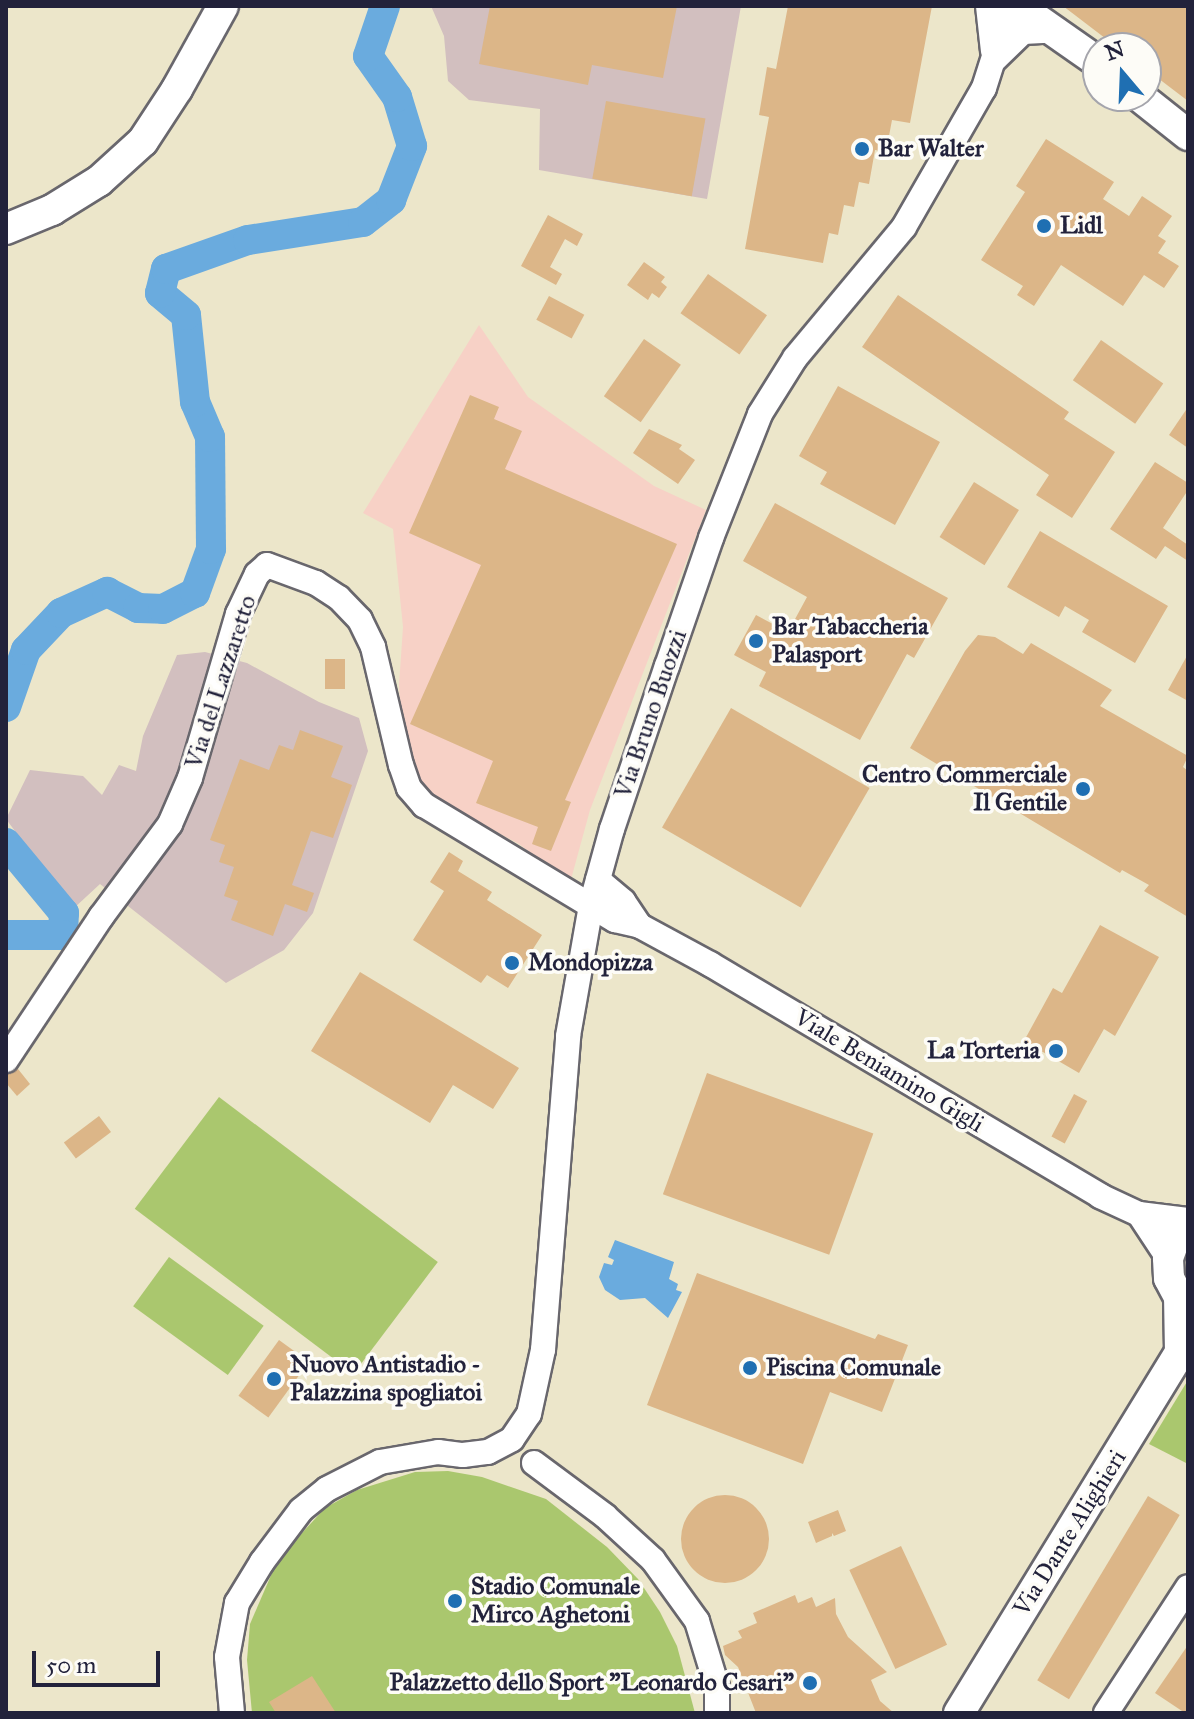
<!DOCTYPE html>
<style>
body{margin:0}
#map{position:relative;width:1194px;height:1719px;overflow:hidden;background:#ece6ca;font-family:"IM FELL Great Primer",serif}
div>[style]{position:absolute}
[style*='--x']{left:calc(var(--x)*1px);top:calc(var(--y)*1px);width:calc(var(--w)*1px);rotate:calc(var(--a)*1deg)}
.built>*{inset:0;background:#f7d1c6}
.industrial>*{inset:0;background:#d2bfbf}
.green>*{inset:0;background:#aac76e;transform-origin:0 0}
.water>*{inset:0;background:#6aabde}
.river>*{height:30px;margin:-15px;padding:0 15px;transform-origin:15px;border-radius:15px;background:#6aabde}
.building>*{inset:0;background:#dcb688;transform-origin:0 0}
.round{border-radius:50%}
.roads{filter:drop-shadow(2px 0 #69676d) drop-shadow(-2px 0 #69676d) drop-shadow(0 2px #69676d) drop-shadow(0 -2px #69676d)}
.minor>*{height:24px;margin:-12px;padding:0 12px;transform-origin:12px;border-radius:12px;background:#fff}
.major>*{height:30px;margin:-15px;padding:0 15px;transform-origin:15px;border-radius:15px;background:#fff}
.dots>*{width:22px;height:22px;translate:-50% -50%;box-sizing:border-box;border:4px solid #fdfcf7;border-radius:50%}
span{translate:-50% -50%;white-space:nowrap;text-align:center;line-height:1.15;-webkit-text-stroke:7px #fdfcf7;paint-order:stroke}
.poi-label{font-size:24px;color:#22223b;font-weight:700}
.left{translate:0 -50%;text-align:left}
.right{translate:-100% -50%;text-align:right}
.street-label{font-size:24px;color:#22223b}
.frame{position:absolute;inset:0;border:8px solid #22223b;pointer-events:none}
.north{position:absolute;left:1082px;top:32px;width:80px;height:80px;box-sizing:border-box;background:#fdfcf7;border:2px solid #a5a5ac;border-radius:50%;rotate:341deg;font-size:22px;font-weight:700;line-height:32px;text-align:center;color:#22223b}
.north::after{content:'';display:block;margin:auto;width:28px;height:36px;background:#1f6fb2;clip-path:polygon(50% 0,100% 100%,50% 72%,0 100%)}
.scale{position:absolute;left:32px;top:1651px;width:128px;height:36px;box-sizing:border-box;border:4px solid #22223b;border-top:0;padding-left:10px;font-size:24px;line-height:28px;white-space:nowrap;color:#22223b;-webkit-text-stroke:6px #fdfcf7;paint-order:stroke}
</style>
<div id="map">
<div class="built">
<div style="clip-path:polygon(479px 325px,528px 397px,654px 486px,706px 510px,590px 810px,570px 883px,519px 844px,430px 796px,413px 766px,402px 734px,399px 685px,403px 627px,393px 529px,363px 513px)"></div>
</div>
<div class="industrial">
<div style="clip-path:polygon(431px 6px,741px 6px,707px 199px,539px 170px,540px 109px,469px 100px,448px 81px,444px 36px)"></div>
<div style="clip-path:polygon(205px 652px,247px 663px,319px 702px,359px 718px,368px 751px,313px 913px,284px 950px,226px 983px,100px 884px,73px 909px,6px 819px,30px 770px,83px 776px,102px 795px,119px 765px,136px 771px,143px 736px,177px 655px)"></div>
</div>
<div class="green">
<div style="left:219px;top:1097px;width:274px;height:140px;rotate:37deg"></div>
<div style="left:169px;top:1257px;width:117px;height:61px;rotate:36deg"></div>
<div style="clip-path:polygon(1188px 1380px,1188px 1464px,1149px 1444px)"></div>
<div style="clip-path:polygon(448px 1471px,482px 1477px,546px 1499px,607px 1547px,638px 1579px,660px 1612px,677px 1646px,695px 1713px,252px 1713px,247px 1660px,250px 1624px,278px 1559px,325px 1508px,357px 1490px,415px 1472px)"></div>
</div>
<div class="water">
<div style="clip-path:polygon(615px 1240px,674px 1262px,669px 1279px,678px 1284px,676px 1290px,682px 1292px,668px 1318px,645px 1298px,620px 1300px,605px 1290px,599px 1277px,604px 1263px,612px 1265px,614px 1260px,608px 1257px)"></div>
</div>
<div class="river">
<div style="--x:6;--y:707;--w:60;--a:-70.7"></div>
<div style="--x:26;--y:650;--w:51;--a:-46.6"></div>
<div style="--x:61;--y:613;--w:51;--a:-24.5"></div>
<div style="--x:107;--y:592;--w:35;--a:27"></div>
<div style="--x:138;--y:608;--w:25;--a:2"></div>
<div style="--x:163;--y:609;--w:36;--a:-27"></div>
<div style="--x:195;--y:593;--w:47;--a:-70"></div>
<div style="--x:211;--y:549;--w:112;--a:-90.5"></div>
<div style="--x:210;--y:437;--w:38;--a:-113"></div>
<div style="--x:195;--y:402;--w:87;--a:-95.9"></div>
<div style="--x:186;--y:315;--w:34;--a:-140"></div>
<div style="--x:160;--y:293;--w:25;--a:-76"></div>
<div style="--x:166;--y:269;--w:87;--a:-19.5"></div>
<div style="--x:248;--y:240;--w:116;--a:-8.9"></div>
<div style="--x:363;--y:222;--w:36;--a:-38"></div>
<div style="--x:391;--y:200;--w:58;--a:-68.7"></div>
<div style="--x:412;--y:146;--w:51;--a:-107"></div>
<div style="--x:397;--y:97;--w:50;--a:-125.3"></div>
<div style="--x:368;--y:56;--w:53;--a:-71.2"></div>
<div style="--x:6;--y:843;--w:91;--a:50.4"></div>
<div style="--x:64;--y:913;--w:22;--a:93"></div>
<div style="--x:63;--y:935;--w:57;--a:180"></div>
</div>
<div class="building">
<div style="clip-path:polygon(490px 6px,677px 6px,663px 78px,592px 65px,588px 85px,479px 64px)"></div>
<div style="clip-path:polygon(788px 6px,932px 6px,910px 123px,892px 120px,886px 152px,875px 150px,869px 184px,859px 182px,854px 207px,844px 205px,838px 235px,829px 233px,823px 263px,745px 249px,769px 117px,759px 115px,767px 67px,776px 69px)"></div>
<div style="clip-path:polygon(1063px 6px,1188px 6px,1188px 101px,1146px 69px,1146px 48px,1118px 48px)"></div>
<div style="left:606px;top:101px;width:101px;height:79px;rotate:10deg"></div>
<div style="clip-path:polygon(1046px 139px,1114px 182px,1103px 199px,1129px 216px,1142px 196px,1172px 216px,1158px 236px,1166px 241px,1158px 253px,1179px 266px,1164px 288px,1144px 275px,1123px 306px,1061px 265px,1034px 306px,1017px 295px,1023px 286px,981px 260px,1025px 192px,1016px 186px)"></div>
<div style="clip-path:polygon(548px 215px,583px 234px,577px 246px,565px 239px,550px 267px,562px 274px,556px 285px,521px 266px)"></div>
<div style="clip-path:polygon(644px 262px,665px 277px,661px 282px,667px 287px,659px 298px,652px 293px,648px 300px,627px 285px)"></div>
<div style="left:708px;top:274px;width:72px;height:48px;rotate:35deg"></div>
<div style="clip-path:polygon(898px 295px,1069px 412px,1064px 419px,1115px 452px,1072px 518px,1036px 495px,1049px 475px,862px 347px)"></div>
<div style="left:549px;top:296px;width:40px;height:27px;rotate:28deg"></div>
<div style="left:644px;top:339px;width:45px;height:70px;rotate:35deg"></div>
<div style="left:1101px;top:340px;width:76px;height:49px;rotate:35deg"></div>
<div style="clip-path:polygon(838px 386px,940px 442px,895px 525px,820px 484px,827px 472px,799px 456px)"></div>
<div style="clip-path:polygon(470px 395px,499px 407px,494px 419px,522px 431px,505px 469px,677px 544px,565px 800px,571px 802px,551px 851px,532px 844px,538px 827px,476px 803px,493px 761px,410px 724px,481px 565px,409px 533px)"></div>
<div style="clip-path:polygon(1188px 407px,1188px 448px,1169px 435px)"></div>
<div style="clip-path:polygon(649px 429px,682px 445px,679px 449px,695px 460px,678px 484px,633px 453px)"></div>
<div style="clip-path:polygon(1155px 462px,1188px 483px,1188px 490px,1163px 528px,1188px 545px,1188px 561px,1165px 546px,1156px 559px,1110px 529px)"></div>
<div style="left:974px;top:482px;width:53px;height:65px;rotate:32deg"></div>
<div style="clip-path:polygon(775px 503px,948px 598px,914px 658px,907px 654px,860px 740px,759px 686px,766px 672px,734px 655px,756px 615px,788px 632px,807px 597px,743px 561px)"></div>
<div style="clip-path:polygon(1040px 531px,1168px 606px,1135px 663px,1082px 632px,1089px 620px,1065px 606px,1059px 617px,1007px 587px)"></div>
<div style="clip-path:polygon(978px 635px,995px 637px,1023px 654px,1031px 643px,1112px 690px,1100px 706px,1188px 756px,1183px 767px,1188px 771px,1188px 917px,1144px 891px,1149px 885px,1122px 870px,1120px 873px,910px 748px,965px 651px)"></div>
<div style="clip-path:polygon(1188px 654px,1188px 701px,1168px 690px)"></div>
<div style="left:325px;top:659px;width:20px;height:30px"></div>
<div style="left:731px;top:708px;width:160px;height:138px;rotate:30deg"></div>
<div style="clip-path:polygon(300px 730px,343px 746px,331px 777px,352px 785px,333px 838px,311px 831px,292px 885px,314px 893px,307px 912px,285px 904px,273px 936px,231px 920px,238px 901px,224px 896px,234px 867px,219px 862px,225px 845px,210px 840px,240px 759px,269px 770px,279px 745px,293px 750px)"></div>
<div style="clip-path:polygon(449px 852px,463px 861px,458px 871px,492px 892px,487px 900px,542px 935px,508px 988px,487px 975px,481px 983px,413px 940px,444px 891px,430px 882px)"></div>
<div style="clip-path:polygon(1100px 925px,1159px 957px,1115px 1036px,1104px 1029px,1079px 1073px,1024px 1041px,1053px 988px,1062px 993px)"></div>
<div style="clip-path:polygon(360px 972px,519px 1068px,493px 1109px,453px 1085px,430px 1123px,311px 1051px)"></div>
<div style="clip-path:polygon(18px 1069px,30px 1084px,17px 1096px,6px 1083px,6px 1075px)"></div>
<div style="left:707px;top:1073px;width:177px;height:129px;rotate:20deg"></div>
<div style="left:1074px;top:1094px;width:15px;height:48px;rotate:28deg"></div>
<div style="left:99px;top:1116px;width:20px;height:44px;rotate:53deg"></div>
<div style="clip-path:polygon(697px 1273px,875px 1339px,878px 1334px,908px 1345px,882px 1412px,830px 1392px,803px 1464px,647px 1405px)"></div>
<div style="left:279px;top:1340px;width:37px;height:69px;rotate:36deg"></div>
<div class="round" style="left:681px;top:1495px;width:88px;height:88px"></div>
<div style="left:1148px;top:1496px;width:37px;height:215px;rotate:31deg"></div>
<div style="clip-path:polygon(838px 1510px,846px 1531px,834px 1536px,832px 1533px,832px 1536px,816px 1543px,808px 1522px)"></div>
<div style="left:901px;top:1546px;width:109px;height:57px;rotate:65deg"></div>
<div style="clip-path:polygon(795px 1595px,798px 1603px,812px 1597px,816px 1607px,835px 1598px,836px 1614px,848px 1637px,887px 1672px,871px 1680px,880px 1701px,894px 1713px,756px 1713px,738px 1667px,725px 1655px,723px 1646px,742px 1638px,738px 1631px,757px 1623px,753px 1613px)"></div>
<div style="clip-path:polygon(1188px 1645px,1188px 1713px,1185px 1713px,1155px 1693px)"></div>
<div style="clip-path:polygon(312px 1676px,336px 1713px,276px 1713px,269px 1702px)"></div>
</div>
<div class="roads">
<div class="minor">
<div style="--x:988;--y:6;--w:45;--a:83.7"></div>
<div style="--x:995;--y:59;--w:39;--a:-44"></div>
<div style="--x:1023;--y:32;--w:34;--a:-3"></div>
<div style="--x:598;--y:880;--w:33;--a:40"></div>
<div style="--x:623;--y:901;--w:30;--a:56"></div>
<div style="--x:6;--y:1060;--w:172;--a:-56.4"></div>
<div style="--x:101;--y:917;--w:116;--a:-53.4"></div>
<div style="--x:170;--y:824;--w:50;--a:-66.5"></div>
<div style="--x:190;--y:778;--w:171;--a:-73.7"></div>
<div style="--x:238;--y:614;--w:44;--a:-64.6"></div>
<div style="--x:257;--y:574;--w:13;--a:-42"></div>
<div style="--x:267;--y:565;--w:52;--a:20.2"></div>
<div style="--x:316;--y:583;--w:27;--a:33"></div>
<div style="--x:339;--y:598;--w:30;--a:46"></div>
<div style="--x:360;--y:620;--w:30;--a:64"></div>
<div style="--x:373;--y:647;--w:121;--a:76.7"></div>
<div style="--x:401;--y:765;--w:24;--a:71"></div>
<div style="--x:409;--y:788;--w:23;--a:49"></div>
<div style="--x:424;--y:805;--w:223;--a:31.1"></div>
<div style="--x:615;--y:920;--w:26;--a:13"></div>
<div style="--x:640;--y:926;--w:80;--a:28.5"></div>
<div style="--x:710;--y:964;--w:454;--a:30.7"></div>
<div style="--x:1100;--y:1196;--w:43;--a:24.8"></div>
<div style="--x:1139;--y:1214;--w:49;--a:7"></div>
<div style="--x:1139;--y:1214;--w:53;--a:56.6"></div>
<div style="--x:534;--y:1463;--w:89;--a:36.7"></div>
<div style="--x:605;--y:1516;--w:65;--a:42.5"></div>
<div style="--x:653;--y:1560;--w:75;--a:54.2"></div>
<div style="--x:697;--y:1621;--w:69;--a:73.1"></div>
<div style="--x:717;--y:1687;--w:26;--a:90"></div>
<div style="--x:232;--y:1713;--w:56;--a:-95.1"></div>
<div style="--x:227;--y:1657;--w:55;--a:-79.5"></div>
<div style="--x:237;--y:1603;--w:48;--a:-58.6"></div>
<div style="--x:262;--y:1562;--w:65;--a:-53.1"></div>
<div style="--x:301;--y:1510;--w:33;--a:-39"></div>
<div style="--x:327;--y:1489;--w:59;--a:-27"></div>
<div style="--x:380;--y:1462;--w:59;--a:-9.8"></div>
<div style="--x:438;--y:1452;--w:25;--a:7"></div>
<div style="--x:463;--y:1455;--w:25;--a:-7"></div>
<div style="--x:488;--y:1452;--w:27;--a:-28"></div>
<div style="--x:512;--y:1439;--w:30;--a:-56"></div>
<div style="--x:529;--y:1414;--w:66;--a:-77.7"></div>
<div style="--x:543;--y:1350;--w:315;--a:-85.4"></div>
<div style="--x:568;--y:1036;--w:133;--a:-80"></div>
<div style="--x:591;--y:905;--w:79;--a:-74.6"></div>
<div style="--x:612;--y:829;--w:172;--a:-71.4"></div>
<div style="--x:667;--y:666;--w:135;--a:-71"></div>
<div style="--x:711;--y:538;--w:133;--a:-68.4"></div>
<div style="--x:760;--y:414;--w:66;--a:-58"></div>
<div style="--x:795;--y:358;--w:170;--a:-50.2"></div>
<div style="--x:904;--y:227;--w:160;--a:-60.1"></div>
<div style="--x:984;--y:88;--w:86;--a:-72.4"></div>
<div style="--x:1106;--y:1713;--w:150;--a:-56.9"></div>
</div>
<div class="major">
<div style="--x:1018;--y:6;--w:98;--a:35"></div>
<div style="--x:1139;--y:96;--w:63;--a:38.5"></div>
<div style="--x:6;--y:229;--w:50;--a:-22.4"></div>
<div style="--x:52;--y:210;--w:55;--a:-31.7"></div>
<div style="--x:99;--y:181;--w:59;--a:-42.3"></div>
<div style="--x:143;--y:141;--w:62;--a:-56.8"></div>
<div style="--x:177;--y:89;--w:95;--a:-61"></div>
<div style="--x:1180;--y:1352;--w:55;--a:-91"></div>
<div style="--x:1179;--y:1297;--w:21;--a:-118"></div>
<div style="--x:1169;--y:1278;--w:20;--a:-93"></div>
<div style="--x:1168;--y:1258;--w:23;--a:-70"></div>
<div style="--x:1176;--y:1236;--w:17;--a:-45"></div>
<div style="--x:959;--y:1713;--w:423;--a:-58.5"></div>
<div style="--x:1180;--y:1352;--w:11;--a:-41"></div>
</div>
</div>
<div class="dots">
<div style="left:862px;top:149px;background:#1f6fb2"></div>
<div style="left:1044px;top:226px;background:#1f6fb2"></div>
<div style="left:756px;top:641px;background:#1f6fb2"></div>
<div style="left:1083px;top:789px;background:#1f6fb2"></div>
<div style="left:512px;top:963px;background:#1f6fb2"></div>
<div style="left:1056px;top:1051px;background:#1f6fb2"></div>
<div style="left:750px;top:1368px;background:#1f6fb2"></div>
<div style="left:274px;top:1379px;background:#1f6fb2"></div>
<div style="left:455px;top:1601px;background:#1f6fb2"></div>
<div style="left:810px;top:1683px;background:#1f6fb2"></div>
</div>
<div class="poi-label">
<span class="left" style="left:878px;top:149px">Bar Walter</span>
<span class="left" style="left:1060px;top:226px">Lidl</span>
<span class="left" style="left:772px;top:641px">Bar Tabaccheria<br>Palasport</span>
<span class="right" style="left:1067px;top:789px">Centro Commerciale<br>Il Gentile</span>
<span class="left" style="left:528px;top:963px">Mondopizza</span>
<span class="right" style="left:1040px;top:1051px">La Torteria</span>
<span class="left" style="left:290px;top:1379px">Nuovo Antistadio -<br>Palazzina spogliatoi</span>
<span class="left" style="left:766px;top:1368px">Piscina Comunale</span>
<span class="left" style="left:471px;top:1601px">Stadio Comunale<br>Mirco Aghetoni</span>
<span class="right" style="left:794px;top:1683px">Palazzetto dello Sport "Leonardo Cesari"</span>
</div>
<div class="street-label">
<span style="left:221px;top:682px;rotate:-72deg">Via del Lazzaretto</span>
<span style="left:651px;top:714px;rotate:-71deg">Via Bruno Buozzi</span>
<span style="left:889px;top:1071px;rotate:31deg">Viale Beniamino Gigli</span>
<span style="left:1070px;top:1533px;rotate:-58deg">Via Dante Alighieri</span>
</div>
<div class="frame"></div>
<div class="north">N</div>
<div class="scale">50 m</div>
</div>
